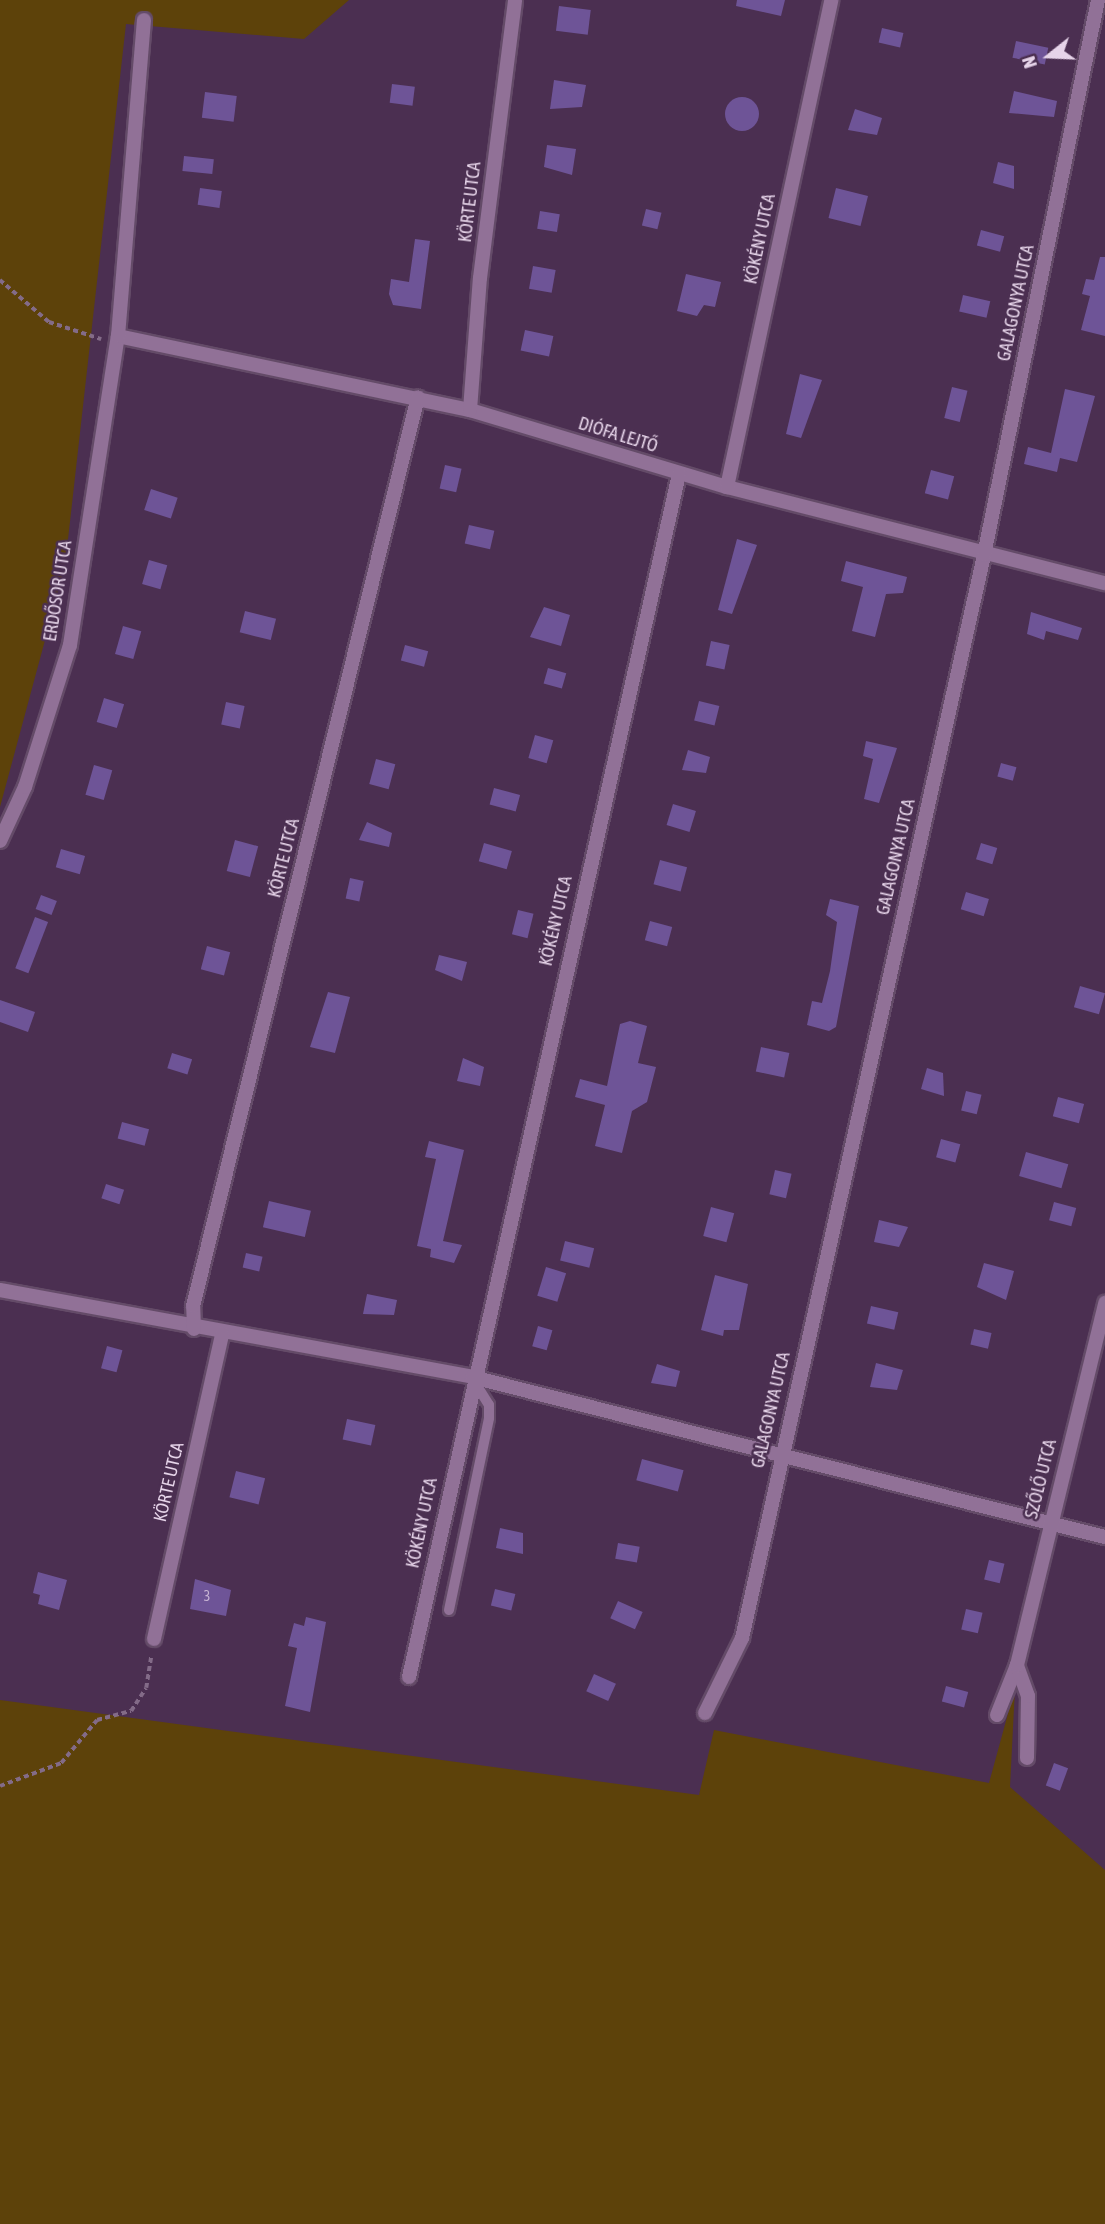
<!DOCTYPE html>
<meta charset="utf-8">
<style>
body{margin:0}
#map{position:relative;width:1105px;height:2224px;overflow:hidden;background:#4b2f51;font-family:"Asap Condensed",sans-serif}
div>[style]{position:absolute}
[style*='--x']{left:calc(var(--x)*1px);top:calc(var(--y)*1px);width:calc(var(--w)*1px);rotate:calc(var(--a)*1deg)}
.green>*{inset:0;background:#5d420a}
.building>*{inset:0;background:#6e5497;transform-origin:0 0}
.round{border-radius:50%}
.path>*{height:3.5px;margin-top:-1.75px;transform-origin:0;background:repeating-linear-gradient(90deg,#836b88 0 5px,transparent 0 8.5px)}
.roads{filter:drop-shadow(2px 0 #644b68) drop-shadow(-2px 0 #644b68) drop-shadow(0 2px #644b68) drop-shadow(0 -2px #644b68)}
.lane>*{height:10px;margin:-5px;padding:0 5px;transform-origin:5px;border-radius:5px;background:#917197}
.street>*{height:14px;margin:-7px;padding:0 7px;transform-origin:7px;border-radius:7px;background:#917197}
span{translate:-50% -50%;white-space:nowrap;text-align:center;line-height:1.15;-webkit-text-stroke:5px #4b2f51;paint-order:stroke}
.number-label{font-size:14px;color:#c8b4d4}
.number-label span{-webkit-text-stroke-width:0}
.street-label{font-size:18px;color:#e6d4e9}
.north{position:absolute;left:1014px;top:21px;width:70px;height:70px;-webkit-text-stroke:5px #4b2f51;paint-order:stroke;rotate:252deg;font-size:19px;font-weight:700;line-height:28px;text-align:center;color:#e6d4e9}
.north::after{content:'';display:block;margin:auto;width:24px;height:32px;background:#e6d4e9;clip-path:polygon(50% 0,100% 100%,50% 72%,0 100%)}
</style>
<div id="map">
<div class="green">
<div style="clip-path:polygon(0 0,349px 0,304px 39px,126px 24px,65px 566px,0 807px)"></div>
<div style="clip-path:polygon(1015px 1688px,1010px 1787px,1105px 1870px,1105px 2224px,0 2224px,0 1700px,699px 1795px,714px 1730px,989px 1783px)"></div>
</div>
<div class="building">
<div style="clip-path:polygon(737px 0,785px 0,781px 16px,736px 6px)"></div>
<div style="left:559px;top:6px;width:32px;height:25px;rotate:7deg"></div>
<div style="left:882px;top:28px;width:22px;height:15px;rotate:13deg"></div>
<div style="left:1016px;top:41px;width:33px;height:17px;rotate:12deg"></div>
<div style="clip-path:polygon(554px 80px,586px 85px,582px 107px,550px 109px)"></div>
<div style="left:392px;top:84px;width:23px;height:19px;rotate:7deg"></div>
<div style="clip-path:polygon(1014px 91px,1057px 101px,1054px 117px,1009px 113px)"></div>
<div style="left:205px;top:92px;width:32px;height:26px;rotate:7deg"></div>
<div class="round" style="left:725px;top:97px;width:34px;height:34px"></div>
<div style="clip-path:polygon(855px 109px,882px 118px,877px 135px,848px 130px)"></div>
<div style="clip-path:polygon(547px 145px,576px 149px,572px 175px,544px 167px)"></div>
<div style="left:184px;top:156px;width:30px;height:15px;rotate:6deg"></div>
<div style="clip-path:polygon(998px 162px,1014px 166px,1014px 189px,993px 183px)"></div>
<div style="left:200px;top:188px;width:22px;height:17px;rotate:8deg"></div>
<div style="left:836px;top:188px;width:33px;height:31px;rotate:14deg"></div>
<div style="left:646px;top:209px;width:16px;height:17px;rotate:14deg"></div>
<div style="left:540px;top:211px;width:20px;height:18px;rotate:9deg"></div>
<div style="left:981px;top:230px;width:24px;height:16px;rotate:15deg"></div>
<div style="clip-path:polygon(415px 239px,430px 241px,421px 309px,393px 305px,389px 294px,391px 279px,409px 282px)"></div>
<div style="clip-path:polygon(1100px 257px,1105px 257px,1105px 336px,1081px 330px,1090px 296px,1082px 294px,1086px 279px,1094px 280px)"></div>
<div style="left:533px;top:266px;width:23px;height:23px;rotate:10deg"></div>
<div style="clip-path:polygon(686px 274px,721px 282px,715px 307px,704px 305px,697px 316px,677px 311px)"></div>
<div style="left:963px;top:295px;width:28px;height:17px;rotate:13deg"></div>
<div style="left:525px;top:330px;width:29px;height:21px;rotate:12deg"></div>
<div style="clip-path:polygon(800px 374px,822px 380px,801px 438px,786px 434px)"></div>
<div style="left:952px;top:387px;width:16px;height:32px;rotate:14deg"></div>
<div style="clip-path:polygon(1065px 389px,1095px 396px,1077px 462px,1060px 458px,1057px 472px,1024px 464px,1028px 447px,1051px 453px)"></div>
<div style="left:445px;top:465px;width:17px;height:24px;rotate:13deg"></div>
<div style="left:931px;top:470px;width:24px;height:24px;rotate:15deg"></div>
<div style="left:151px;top:489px;width:28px;height:22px;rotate:18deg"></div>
<div style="left:469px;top:525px;width:26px;height:19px;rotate:13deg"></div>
<div style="clip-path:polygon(737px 539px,757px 545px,732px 614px,718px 610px)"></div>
<div style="left:149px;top:560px;width:19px;height:25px;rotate:16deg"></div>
<div style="clip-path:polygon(846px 561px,907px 577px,903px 593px,886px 594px,875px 637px,852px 631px,863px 587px,841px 581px)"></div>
<div style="clip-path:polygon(544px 607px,570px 615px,561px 646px,530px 637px)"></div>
<div style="left:245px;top:611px;width:32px;height:22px;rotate:14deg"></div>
<div style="clip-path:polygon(1031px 612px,1082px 628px,1078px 640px,1046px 631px,1044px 640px,1027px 634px)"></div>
<div style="left:123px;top:626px;width:19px;height:29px;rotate:16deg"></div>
<div style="left:711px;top:641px;width:19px;height:25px;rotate:12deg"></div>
<div style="left:405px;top:645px;width:24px;height:16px;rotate:15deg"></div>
<div style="left:548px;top:668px;width:19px;height:16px;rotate:16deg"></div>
<div style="left:104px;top:698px;width:21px;height:25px;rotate:17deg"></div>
<div style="left:699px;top:701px;width:21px;height:20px;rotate:14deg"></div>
<div style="left:226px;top:702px;width:19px;height:23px;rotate:12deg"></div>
<div style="left:535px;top:735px;width:19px;height:24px;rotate:16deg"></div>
<div style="clip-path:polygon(866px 741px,897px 748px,879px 803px,864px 799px,873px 759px,863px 756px)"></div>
<div style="clip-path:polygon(688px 750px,710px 757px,706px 773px,682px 770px)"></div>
<div style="left:376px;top:759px;width:20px;height:26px;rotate:15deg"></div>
<div style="left:1001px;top:763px;width:16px;height:14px;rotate:15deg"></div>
<div style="left:94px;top:765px;width:19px;height:31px;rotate:16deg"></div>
<div style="left:494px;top:788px;width:27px;height:17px;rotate:15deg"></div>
<div style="left:673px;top:804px;width:24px;height:22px;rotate:17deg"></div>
<div style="clip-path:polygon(367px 822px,392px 833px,389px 847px,359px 840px)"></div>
<div style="left:235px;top:840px;width:24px;height:32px;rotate:15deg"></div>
<div style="left:484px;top:843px;width:29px;height:19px;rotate:16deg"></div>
<div style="left:981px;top:843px;width:17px;height:17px;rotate:17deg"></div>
<div style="left:61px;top:849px;width:25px;height:19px;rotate:16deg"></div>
<div style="left:660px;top:860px;width:28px;height:25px;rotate:15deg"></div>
<div style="left:350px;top:878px;width:14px;height:21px;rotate:12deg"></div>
<div style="left:966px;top:892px;width:24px;height:18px;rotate:17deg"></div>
<div style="left:41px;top:895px;width:17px;height:15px;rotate:21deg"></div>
<div style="clip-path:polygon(830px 899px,859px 906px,836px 1027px,829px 1031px,807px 1025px,812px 1001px,822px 1003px,830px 971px,837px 922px,826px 915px)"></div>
<div style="left:518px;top:910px;width:16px;height:25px;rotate:14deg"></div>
<div style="left:35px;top:917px;width:14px;height:55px;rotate:21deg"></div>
<div style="left:650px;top:921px;width:23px;height:20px;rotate:15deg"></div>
<div style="left:207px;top:946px;width:24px;height:24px;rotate:15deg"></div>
<div style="clip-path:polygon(439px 955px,467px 962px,462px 981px,435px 970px)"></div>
<div style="left:1080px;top:986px;width:26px;height:22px;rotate:16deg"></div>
<div style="clip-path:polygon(328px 992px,350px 997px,335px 1053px,310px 1047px)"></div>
<div style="clip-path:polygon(0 1000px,35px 1012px,28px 1032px,0 1022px)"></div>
<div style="clip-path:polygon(630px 1021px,647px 1026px,638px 1063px,656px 1067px,647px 1102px,632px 1111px,622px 1153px,595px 1146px,605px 1105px,575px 1097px,580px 1079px,607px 1086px,620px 1024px)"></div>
<div style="left:761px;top:1047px;width:29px;height:25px;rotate:12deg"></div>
<div style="left:172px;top:1053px;width:21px;height:16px;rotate:17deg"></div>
<div style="clip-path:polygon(463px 1058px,484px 1067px,480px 1086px,457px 1081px)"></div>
<div style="clip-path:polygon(927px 1068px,943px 1073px,944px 1096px,921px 1089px)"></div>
<div style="left:966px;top:1091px;width:16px;height:20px;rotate:14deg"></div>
<div style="left:1058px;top:1097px;width:27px;height:20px;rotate:15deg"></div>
<div style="left:122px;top:1122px;width:28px;height:17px;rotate:15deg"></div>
<div style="left:941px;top:1139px;width:20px;height:19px;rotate:15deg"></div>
<div style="clip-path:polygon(429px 1141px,464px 1150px,443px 1241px,462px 1245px,454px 1263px,430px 1257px,431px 1249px,417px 1246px,436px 1159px,425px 1157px)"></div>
<div style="left:1026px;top:1152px;width:44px;height:25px;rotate:16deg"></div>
<div style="left:775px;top:1170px;width:17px;height:25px;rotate:13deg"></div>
<div style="left:106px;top:1184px;width:19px;height:15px;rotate:18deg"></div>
<div style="left:269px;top:1201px;width:43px;height:27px;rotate:13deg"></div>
<div style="left:1054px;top:1202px;width:23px;height:19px;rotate:15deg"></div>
<div style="left:711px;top:1207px;width:24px;height:30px;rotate:15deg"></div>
<div style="clip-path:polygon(879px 1220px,908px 1227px,899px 1247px,874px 1242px)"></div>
<div style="left:565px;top:1241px;width:30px;height:20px;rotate:14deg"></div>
<div style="left:246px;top:1253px;width:17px;height:15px;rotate:13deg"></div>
<div style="clip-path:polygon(984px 1263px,1014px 1271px,1006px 1300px,977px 1287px)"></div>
<div style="left:546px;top:1267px;width:21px;height:30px;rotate:17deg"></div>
<div style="clip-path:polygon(715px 1275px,748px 1284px,739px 1330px,724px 1330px,723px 1336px,701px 1330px)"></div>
<div style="clip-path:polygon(367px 1294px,397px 1300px,394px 1315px,363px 1314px)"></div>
<div style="left:871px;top:1306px;width:28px;height:18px;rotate:13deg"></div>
<div style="left:538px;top:1326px;width:15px;height:21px;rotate:16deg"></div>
<div style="left:974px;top:1329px;width:18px;height:16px;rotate:13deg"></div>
<div style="left:107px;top:1346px;width:16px;height:23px;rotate:15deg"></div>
<div style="clip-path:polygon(876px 1363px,903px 1370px,897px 1390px,870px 1387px)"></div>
<div style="clip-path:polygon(657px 1364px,680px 1371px,676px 1387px,651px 1383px)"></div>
<div style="left:347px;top:1419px;width:29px;height:21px;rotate:12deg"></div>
<div style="left:642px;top:1459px;width:43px;height:22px;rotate:15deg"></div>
<div style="left:236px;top:1471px;width:30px;height:27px;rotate:14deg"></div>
<div style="clip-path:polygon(500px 1528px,523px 1533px,523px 1554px,496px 1548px)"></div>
<div style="left:618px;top:1543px;width:22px;height:16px;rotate:10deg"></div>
<div style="left:989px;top:1560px;width:16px;height:20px;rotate:14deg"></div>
<div style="clip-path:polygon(38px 1572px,67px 1580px,59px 1610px,38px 1604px,40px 1595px,33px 1593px)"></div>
<div style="clip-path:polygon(195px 1579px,231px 1590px,226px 1616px,190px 1609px)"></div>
<div style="left:495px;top:1589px;width:21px;height:17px;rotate:14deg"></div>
<div style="left:618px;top:1601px;width:27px;height:19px;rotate:24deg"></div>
<div style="left:966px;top:1609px;width:17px;height:21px;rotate:13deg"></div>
<div style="clip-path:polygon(306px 1617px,326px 1622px,310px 1712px,285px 1706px,297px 1648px,288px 1646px,294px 1623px,304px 1626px)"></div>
<div style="left:594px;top:1674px;width:24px;height:19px;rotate:24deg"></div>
<div style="left:946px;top:1686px;width:23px;height:16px;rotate:15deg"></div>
<div style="left:1054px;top:1763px;width:15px;height:24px;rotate:20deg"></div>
</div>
<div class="path">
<div style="--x:0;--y:280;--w:65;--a:40.6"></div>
<div style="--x:49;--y:322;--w:55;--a:18.1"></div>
<div style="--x:0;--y:1786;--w:65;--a:-20.7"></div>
<div style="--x:61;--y:1763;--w:56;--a:-50.1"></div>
<div style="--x:97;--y:1720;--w:35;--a:-15"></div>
<div style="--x:131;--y:1711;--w:27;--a:-57"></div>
<div style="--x:146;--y:1688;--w:33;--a:-81"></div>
</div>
<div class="roads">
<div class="lane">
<div style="--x:449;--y:1610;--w:196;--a:-78.2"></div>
<div style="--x:489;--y:1418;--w:13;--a:-90"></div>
<div style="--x:489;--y:1405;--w:31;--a:-122"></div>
</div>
<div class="street">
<div style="--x:118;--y:336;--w:360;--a:11.9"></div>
<div style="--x:470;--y:410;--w:268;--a:16.7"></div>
<div style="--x:727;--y:487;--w:390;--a:14.3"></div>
<div style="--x:470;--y:410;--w:132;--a:-85.7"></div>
<div style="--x:480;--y:278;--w:280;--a:-82.8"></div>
<div style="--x:727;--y:487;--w:498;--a:-77.9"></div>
<div style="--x:0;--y:841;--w:60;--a:-65.2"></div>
<div style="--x:25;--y:787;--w:149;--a:-72.4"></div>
<div style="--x:70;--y:645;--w:313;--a:-81.2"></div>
<div style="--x:118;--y:336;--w:317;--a:-85.3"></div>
<div style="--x:0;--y:1290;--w:480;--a:10.4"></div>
<div style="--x:472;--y:1377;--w:653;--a:14.19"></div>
<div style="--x:194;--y:1329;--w:23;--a:-92"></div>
<div style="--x:193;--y:1306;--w:936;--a:-76.1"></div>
<div style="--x:154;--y:1639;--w:312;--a:-77.4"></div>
<div style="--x:409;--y:1677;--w:1233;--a:-77.35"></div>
<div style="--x:705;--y:1713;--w:84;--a:-63.7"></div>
<div style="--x:742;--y:1638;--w:1110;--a:-77.4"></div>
<div style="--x:984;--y:555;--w:567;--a:-78.39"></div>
<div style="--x:997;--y:1715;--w:54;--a:-68.2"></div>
<div style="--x:1027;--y:1758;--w:62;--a:-89.1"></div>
<div style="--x:1028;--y:1696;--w:33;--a:-110"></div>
<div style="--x:1017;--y:1665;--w:373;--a:-76.3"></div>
</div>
</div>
<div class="number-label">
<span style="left:207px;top:1596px">3</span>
</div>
<div class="street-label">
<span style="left:470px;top:202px;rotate:-83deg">KÖRTE UTCA</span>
<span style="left:760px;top:239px;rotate:-78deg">KÖKÉNY UTCA</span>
<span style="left:1016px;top:303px;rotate:-78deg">GALAGONYA UTCA</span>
<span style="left:618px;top:435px;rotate:17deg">DIÓFA LEJTŐ</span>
<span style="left:58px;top:591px;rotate:-81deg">ERDŐSOR UTCA</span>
<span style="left:896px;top:857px;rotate:-77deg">GALAGONYA UTCA</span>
<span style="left:284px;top:858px;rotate:-76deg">KÖRTE UTCA</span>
<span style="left:556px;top:921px;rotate:-77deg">KÖKÉNY UTCA</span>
<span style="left:771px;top:1410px;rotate:-77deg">GALAGONYA UTCA</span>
<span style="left:1041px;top:1479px;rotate:-76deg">SZŐLŐ UTCA</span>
<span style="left:169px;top:1482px;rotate:-77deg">KÖRTE UTCA</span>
<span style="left:422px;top:1523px;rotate:-78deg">KÖKÉNY UTCA</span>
</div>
<div class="north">N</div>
</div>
